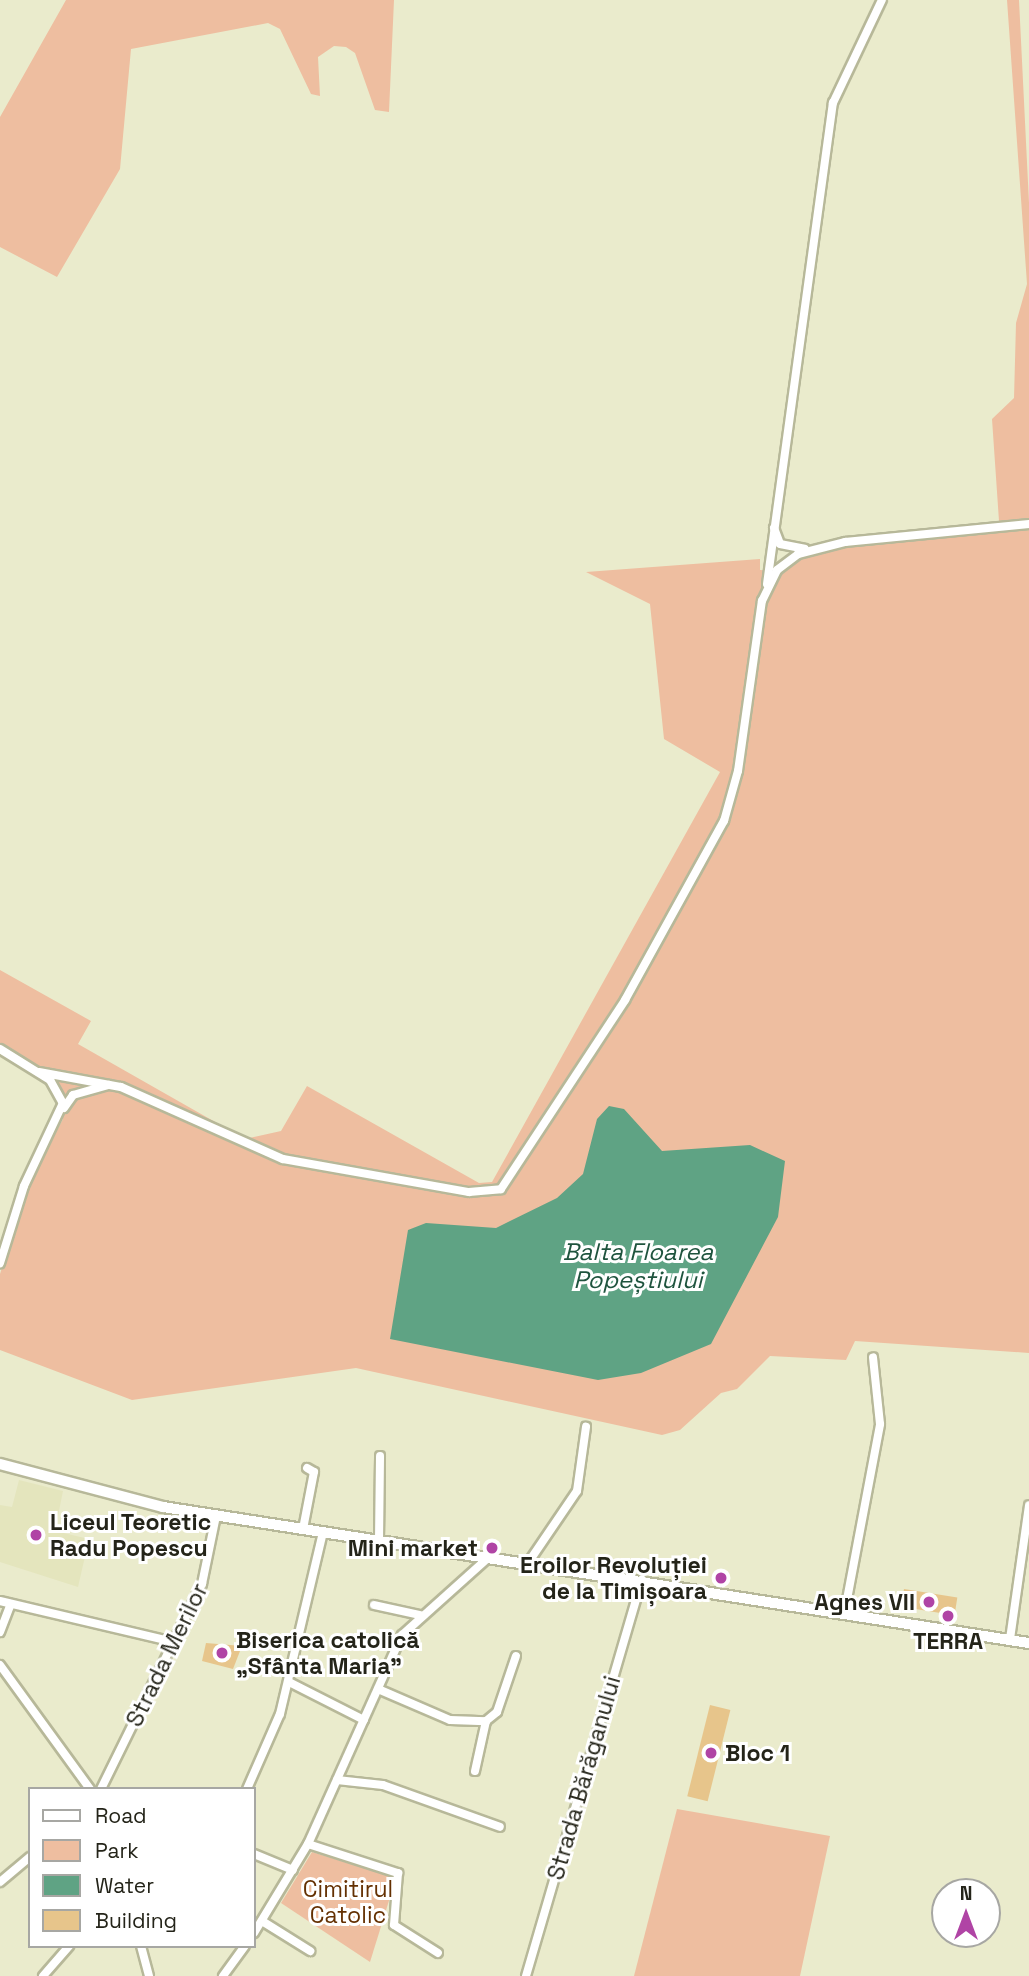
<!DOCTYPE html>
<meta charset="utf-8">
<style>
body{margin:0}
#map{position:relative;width:1029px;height:1976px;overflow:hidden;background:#eaebcc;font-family:"Space Grotesk",sans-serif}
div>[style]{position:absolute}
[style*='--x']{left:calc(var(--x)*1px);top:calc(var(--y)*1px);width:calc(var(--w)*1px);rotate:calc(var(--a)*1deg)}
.built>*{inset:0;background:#e4e5bd}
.green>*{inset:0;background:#eebea0}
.water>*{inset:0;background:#5fa384}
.building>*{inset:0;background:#e7c58b;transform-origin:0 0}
.roads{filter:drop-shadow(2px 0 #b7b899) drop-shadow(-2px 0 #b7b899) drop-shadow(0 2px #b7b899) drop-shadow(0 -2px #b7b899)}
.minor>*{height:8px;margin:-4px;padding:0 4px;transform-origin:4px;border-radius:4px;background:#fff}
.major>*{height:10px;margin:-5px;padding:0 5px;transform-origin:5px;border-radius:5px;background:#fff}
.dots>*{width:19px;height:19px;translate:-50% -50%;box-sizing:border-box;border:4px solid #fff;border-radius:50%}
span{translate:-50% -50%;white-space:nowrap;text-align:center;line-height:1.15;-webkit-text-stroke:6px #fff;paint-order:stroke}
.poi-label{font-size:23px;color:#242419;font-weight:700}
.left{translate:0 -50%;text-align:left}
.right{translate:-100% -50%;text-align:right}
.street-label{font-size:23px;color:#242419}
.park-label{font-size:23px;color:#643002}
.water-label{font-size:24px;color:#1f543e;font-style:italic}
.legend{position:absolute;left:28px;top:1787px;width:228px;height:161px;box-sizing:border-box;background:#fff;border:2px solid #a7a7a3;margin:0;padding:9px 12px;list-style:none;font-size:21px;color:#242419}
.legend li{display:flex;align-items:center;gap:14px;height:35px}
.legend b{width:35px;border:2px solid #a7a7a3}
.north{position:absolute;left:931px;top:1878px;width:70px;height:70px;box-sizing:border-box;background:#fff;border:2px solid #a7a7a3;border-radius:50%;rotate:0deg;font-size:19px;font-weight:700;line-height:28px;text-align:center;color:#242419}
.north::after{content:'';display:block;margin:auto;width:24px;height:32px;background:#b044a5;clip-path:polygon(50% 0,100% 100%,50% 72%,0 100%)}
</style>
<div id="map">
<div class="built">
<div style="clip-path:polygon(19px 1480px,63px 1491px,55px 1531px,89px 1539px,78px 1587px,0 1562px,0 1505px,12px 1507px)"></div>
</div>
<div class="green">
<div style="clip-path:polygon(66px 0,394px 0,389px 112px,375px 110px,355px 53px,346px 47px,334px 46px,318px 57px,320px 96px,311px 94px,280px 29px,268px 23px,131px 49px,120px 169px,57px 277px,0 247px,0 117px)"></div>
<div style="clip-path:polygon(1007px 0,1019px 0,1029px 203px,1029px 518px,999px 521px,992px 419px,1014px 398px,1016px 323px,1027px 284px)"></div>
<div style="clip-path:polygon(1029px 530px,1029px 1353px,855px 1341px,846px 1360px,770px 1356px,737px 1389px,721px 1393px,680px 1430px,662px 1435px,356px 1368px,132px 1400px,0 1350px,0 1274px,28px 1185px,63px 1119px,54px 1087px,35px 1072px,38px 1067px,0 1044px,0 970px,91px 1021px,78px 1044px,245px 1139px,281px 1131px,307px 1086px,479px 1183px,492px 1182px,720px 772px,664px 739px,650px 604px,586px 572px,760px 559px,760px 570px,783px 571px,805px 556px,852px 546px)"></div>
<div style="clip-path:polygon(677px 1809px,830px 1836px,800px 1976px,634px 1976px)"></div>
<div style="clip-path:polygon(312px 1852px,396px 1878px,370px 1962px,281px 1903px)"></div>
</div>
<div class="water">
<div style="clip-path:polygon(609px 1106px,624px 1109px,662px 1151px,750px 1145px,785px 1161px,778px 1217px,711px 1344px,641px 1373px,598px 1380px,390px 1339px,408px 1230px,426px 1223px,496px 1228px,557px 1198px,583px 1174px,597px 1119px)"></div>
</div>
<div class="building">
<div style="left:904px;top:1589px;width:54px;height:18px;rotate:9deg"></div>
<div style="clip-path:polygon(206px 1643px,242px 1646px,233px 1669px,202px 1661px)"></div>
<div style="left:710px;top:1705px;width:21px;height:94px;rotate:14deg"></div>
</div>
<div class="roads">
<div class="minor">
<div style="--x:774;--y:528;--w:17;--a:69"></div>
<div style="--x:780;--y:544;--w:25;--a:11"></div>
<div style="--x:767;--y:584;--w:486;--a:-82.2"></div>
<div style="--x:833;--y:103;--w:114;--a:-64.6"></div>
<div style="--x:0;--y:1049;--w:59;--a:31.8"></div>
<div style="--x:50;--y:1080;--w:26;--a:61"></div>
<div style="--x:63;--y:1103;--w:92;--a:115.2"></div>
<div style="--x:24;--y:1186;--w:81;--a:107.3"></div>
<div style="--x:39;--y:1072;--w:83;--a:10.4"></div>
<div style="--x:121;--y:1087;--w:177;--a:24"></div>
<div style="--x:283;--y:1159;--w:189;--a:10.1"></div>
<div style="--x:469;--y:1192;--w:32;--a:-5"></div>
<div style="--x:501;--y:1189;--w:226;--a:-56.7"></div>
<div style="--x:625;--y:1000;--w:205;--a:-61.1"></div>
<div style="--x:724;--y:821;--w:52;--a:-74.4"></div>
<div style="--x:738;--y:771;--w:172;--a:-82"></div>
<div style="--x:762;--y:601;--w:34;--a:-64"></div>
<div style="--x:777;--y:570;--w:26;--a:-37"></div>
<div style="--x:798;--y:554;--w:49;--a:-14.3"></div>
<div style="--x:845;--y:542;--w:185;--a:-5.6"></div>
<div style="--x:64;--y:1108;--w:16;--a:-55"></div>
<div style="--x:73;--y:1095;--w:37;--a:-16"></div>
<div style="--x:303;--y:1529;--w:58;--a:-79.1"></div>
<div style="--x:314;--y:1472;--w:8;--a:-150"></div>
<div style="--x:379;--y:1540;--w:84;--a:-89.3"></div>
<div style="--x:528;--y:1563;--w:87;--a:-55.8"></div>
<div style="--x:577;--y:1491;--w:65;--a:-82"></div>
<div style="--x:0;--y:1601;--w:178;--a:13.3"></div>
<div style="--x:374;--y:1605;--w:47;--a:12.3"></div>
<div style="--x:845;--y:1610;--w:189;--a:-79.3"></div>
<div style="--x:880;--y:1424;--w:67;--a:-96"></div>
<div style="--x:0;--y:1632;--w:30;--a:-69"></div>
<div style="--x:1010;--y:1639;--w:135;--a:-81.9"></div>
<div style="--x:0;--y:1665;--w:153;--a:54"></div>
<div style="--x:289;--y:1682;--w:84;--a:26.9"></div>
<div style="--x:378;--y:1689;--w:78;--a:23.3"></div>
<div style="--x:450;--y:1720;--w:36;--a:2"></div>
<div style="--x:486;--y:1721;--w:14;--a:-39"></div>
<div style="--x:497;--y:1712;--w:59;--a:-71.3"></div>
<div style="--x:475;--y:1771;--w:51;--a:-77.6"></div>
<div style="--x:337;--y:1780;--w:46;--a:6.2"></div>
<div style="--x:383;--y:1785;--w:124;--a:19.7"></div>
<div style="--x:101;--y:1789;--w:229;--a:-63.8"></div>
<div style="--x:202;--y:1584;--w:69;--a:-78.4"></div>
<div style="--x:247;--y:1789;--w:82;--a:-66.3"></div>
<div style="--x:280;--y:1714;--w:187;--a:-76.7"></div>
<div style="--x:308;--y:1844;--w:95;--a:17.9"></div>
<div style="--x:398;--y:1873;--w:52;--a:94.4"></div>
<div style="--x:394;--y:1925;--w:52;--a:32.5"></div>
<div style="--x:254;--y:1854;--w:42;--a:22.3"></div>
<div style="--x:0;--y:1882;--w:39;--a:-40"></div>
<div style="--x:262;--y:1921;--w:57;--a:32"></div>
<div style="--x:254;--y:1933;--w:104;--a:-58.8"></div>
<div style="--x:308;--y:1844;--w:229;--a:-65.8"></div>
<div style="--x:402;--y:1635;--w:117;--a:-41.9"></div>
<div style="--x:141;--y:1946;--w:31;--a:75"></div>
<div style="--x:43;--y:1976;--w:40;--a:-49"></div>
<div style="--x:223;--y:1976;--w:37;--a:-54"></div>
<div style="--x:526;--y:1976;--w:413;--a:-73.7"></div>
</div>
<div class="major">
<div style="--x:0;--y:1464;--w:169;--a:14.8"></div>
<div style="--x:163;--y:1507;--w:877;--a:8.93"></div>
</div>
</div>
<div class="dots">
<div style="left:36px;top:1535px;background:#b044a5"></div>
<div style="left:492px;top:1548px;background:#b044a5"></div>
<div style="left:721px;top:1578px;background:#b044a5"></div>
<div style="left:929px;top:1602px;background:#b044a5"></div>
<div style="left:948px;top:1616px;background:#b044a5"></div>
<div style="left:222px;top:1653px;background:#b044a5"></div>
<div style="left:711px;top:1753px;background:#b044a5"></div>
</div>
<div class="poi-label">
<span class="left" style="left:50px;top:1535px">Liceul Teoretic<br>Radu Popescu</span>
<span class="right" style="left:478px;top:1548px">Mini market</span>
<span class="right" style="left:707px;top:1578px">Eroilor Revoluției<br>de la Timișoara</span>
<span class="right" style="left:915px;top:1602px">Agnes VII</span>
<span class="left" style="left:236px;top:1653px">Biserica catolică<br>„Sfânta Maria”</span>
<span style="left:948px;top:1641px">TERRA</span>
<span class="left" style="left:725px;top:1753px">Bloc 1</span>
</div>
<div class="street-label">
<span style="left:167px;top:1655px;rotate:-64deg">Strada Merilor</span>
<span style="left:584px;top:1778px;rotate:-74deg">Strada Bărăganului</span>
</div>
<div class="park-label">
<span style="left:348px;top:1902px">Cimitirul<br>Catolic</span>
</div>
<div class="water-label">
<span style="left:638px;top:1266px">Balta Floarea<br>Popeștiului</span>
</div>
<ul class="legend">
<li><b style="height:9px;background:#fff"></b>Road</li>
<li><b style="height:19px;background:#eebea0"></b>Park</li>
<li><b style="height:19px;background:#5fa384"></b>Water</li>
<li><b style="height:19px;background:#e7c58b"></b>Building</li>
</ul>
<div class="north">N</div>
</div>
